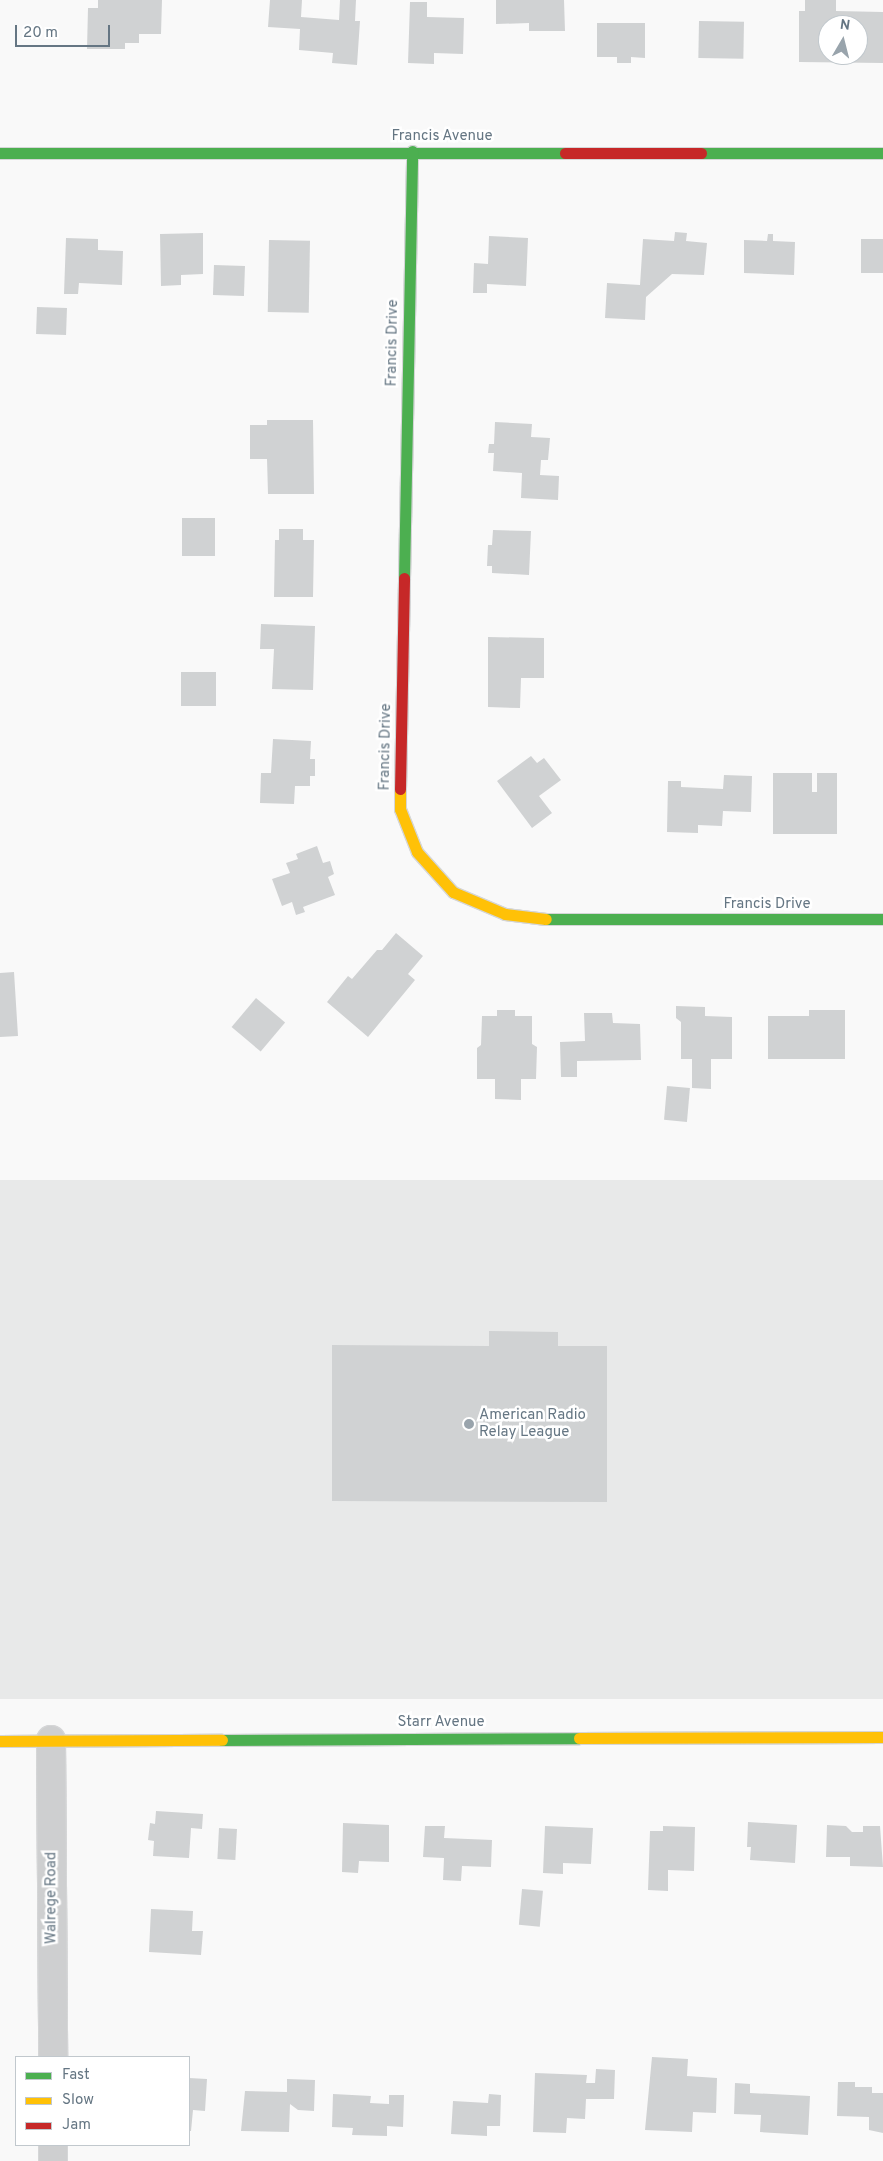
<!DOCTYPE html>
<style>
body{margin:0}
#map{position:relative;width:883px;height:2161px;overflow:hidden;background:#f9f9f9;font-family:Overpass,sans-serif}
div>[style]{position:absolute}
[style*='--x']{left:calc(var(--x)*1px);top:calc(var(--y)*1px);width:calc(var(--w)*1px);rotate:calc(var(--a)*1deg)}
.built>*{inset:0;background:#e8e9e9;transform-origin:0 0}
.building>*{inset:0;background:#d0d2d3;transform-origin:0 0}
.roads{filter:drop-shadow(1px 0 #d5d6d7) drop-shadow(-1px 0 #d5d6d7) drop-shadow(0 1px #d5d6d7) drop-shadow(0 -1px #d5d6d7)}
.street>*{height:28px;margin:-14px;padding:0 14px;transform-origin:14px;border-radius:14px;background:#cecfd0}
.fast>*{height:11px;margin:-5.5px;padding:0 5.5px;transform-origin:5.5px;border-radius:5.5px;background:#4caf50}
.slow>*{height:11px;margin:-5.5px;padding:0 5.5px;transform-origin:5.5px;border-radius:5.5px;background:#ffc107}
.jam>*{height:11px;margin:-5.5px;padding:0 5.5px;transform-origin:5.5px;border-radius:5.5px;background:#c62828}
.dots>*{width:14px;height:14px;translate:-50% -50%;box-sizing:border-box;border:2px solid #fff;border-radius:50%}
span{translate:-50% -50%;white-space:nowrap;text-align:center;line-height:1.15;-webkit-text-stroke:5px #fff;paint-order:stroke}
.street-label{font-size:15px;color:#657683}
.poi-label{font-size:15px;color:#657683}
.left{translate:0 -50%;text-align:left}
.legend{position:absolute;left:15px;top:2056px;width:175px;height:90px;box-sizing:border-box;background:#fff;border:1px solid #c1c8cd;margin:0;padding:6px 9px;list-style:none;font-size:15px;color:#657683}
.legend li{display:flex;align-items:center;gap:10px;height:25px}
.legend b{width:25px;border:1px solid #c1c8cd}
.north{position:absolute;left:818px;top:15px;width:50px;height:50px;box-sizing:border-box;background:#fff;border:1px solid #c1c8cd;border-radius:50%;rotate:8deg;font-size:14px;font-weight:700;line-height:20px;text-align:center;color:#657683}
.north::after{content:'';display:block;margin:auto;width:18px;height:22px;background:#99a4ac;clip-path:polygon(50% 0,100% 100%,50% 72%,0 100%)}
.scale{position:absolute;left:15px;top:25px;width:95px;height:22px;box-sizing:border-box;border:2px solid #657683;border-top:0;padding-left:6px;font-size:15px;line-height:18px;white-space:nowrap;color:#657683;-webkit-text-stroke:4px #fff;paint-order:stroke}
</style>
<div id="map">
<div class="built">
<div style="left:883px;top:1180px;width:519px;height:883px;rotate:90deg"></div>
</div>
<div class="building">
<div style="clip-path:polygon(98px 0,162px 0,161px 34px,139px 34px,139px 43px,125px 43px,125px 49px,87px 49px,88px 8px,98px 8px)"></div>
<div style="clip-path:polygon(270px 0,302px 0,301px 17px,339px 20px,340px 0,356px 0,355px 21px,360px 21px,357px 65px,332px 63px,333px 53px,299px 50px,300px 29px,268px 27px)"></div>
<div style="clip-path:polygon(496px 0,564px 0,565px 31px,529px 31px,529px 23px,496px 24px)"></div>
<div style="clip-path:polygon(evenodd,805px 0,836px 0,836px 11px,883px 12px,883px 63px,799px 62px,799px 11px,805px 11px,805px 0,828px 25px,858px 25px,858px 55px,828px 55px,828px 25px)"></div>
<div style="clip-path:polygon(410px 2px,427px 2px,427px 17px,464px 18px,463px 54px,434px 53px,434px 64px,408px 63px)"></div>
<div style="left:699px;top:21px;width:45px;height:37px;rotate:1deg"></div>
<div style="clip-path:polygon(597px 23px,645px 23px,645px 58px,631px 57px,631px 63px,617px 63px,617px 57px,597px 57px)"></div>
<div style="clip-path:polygon(675px 232px,687px 233px,686px 241px,707px 243px,704px 275px,672px 274px,646px 297px,645px 320px,605px 318px,607px 283px,640px 285px,643px 239px,674px 241px)"></div>
<div style="clip-path:polygon(203px 233px,203px 274px,181px 275px,181px 285px,161px 286px,160px 234px)"></div>
<div style="clip-path:polygon(768px 234px,773px 234px,773px 241px,795px 242px,794px 275px,744px 273px,744px 240px,767px 241px)"></div>
<div style="clip-path:polygon(489px 236px,528px 238px,526px 286px,487px 284px,487px 293px,473px 293px,474px 263px,488px 264px)"></div>
<div style="clip-path:polygon(66px 238px,98px 239px,98px 250px,123px 251px,122px 285px,79px 283px,78px 294px,64px 294px)"></div>
<div style="left:861px;top:239px;width:22px;height:34px"></div>
<div style="left:269px;top:240px;width:41px;height:72px;rotate:1deg"></div>
<div style="left:214px;top:265px;width:31px;height:30px;rotate:2deg"></div>
<div style="left:37px;top:307px;width:30px;height:27px;rotate:2deg"></div>
<div style="clip-path:polygon(267px 420px,313px 420px,314px 494px,268px 494px,267px 459px,250px 459px,250px 425px,267px 425px)"></div>
<div style="clip-path:polygon(495px 422px,532px 424px,531px 437px,550px 438px,548px 460px,541px 460px,540px 475px,559px 476px,558px 500px,521px 498px,522px 473px,493px 471px,494px 453px,488px 453px,489px 444px,494px 444px)"></div>
<div style="left:182px;top:518px;width:33px;height:38px"></div>
<div style="clip-path:polygon(279px 529px,303px 529px,303px 540px,314px 540px,313px 597px,274px 597px,275px 540px,279px 540px)"></div>
<div style="clip-path:polygon(493px 530px,531px 531px,529px 575px,492px 573px,492px 566px,487px 566px,488px 545px,492px 545px)"></div>
<div style="clip-path:polygon(261px 624px,315px 626px,313px 690px,272px 689px,274px 649px,260px 649px)"></div>
<div style="clip-path:polygon(488px 637px,544px 638px,544px 678px,521px 678px,520px 708px,488px 707px)"></div>
<div style="left:181px;top:672px;width:35px;height:34px"></div>
<div style="clip-path:polygon(273px 739px,311px 741px,310px 759px,315px 759px,315px 776px,310px 776px,310px 786px,295px 786px,294px 804px,260px 803px,261px 773px,271px 773px)"></div>
<div style="clip-path:polygon(531px 756px,537px 763px,544px 758px,561px 780px,539px 796px,552px 813px,532px 828px,497px 781px)"></div>
<div style="clip-path:polygon(773px 773px,812px 773px,812px 792px,817px 792px,817px 773px,837px 773px,837px 834px,773px 834px)"></div>
<div style="clip-path:polygon(724px 775px,752px 776px,751px 812px,723px 811px,722px 826px,698px 825px,698px 833px,667px 832px,668px 781px,681px 781px,681px 787px,723px 789px)"></div>
<div style="clip-path:polygon(317px 846px,323px 863px,330px 861px,334px 874px,328px 877px,335px 895px,303px 907px,305px 912px,296px 915px,292px 902px,282px 906px,272px 879px,290px 873px,286px 863px,298px 859px,296px 854px)"></div>
<div style="clip-path:polygon(396px 933px,423px 956px,408px 974px,415px 980px,368px 1037px,327px 1002px,348px 976px,352px 979px,377px 950px,382px 950px)"></div>
<div style="clip-path:polygon(14px 972px,18px 1036px,0 1037px,0 973px)"></div>
<div style="left:256px;top:998px;width:38px;height:38px;rotate:40deg"></div>
<div style="clip-path:polygon(676px 1006px,705px 1007px,705px 1016px,732px 1017px,732px 1059px,711px 1059px,711px 1089px,692px 1088px,692px 1059px,681px 1059px,681px 1022px,676px 1018px)"></div>
<div style="clip-path:polygon(497px 1010px,515px 1010px,515px 1016px,532px 1016px,532px 1044px,537px 1047px,536px 1079px,521px 1079px,521px 1100px,495px 1099px,495px 1079px,477px 1079px,477px 1048px,481px 1045px,482px 1016px,497px 1016px)"></div>
<div style="clip-path:polygon(809px 1010px,845px 1010px,845px 1059px,768px 1059px,768px 1016px,809px 1016px)"></div>
<div style="clip-path:polygon(584px 1013px,612px 1013px,613px 1023px,640px 1024px,641px 1060px,577px 1061px,577px 1077px,561px 1077px,560px 1042px,585px 1041px)"></div>
<div style="left:667px;top:1086px;width:23px;height:34px;rotate:5deg"></div>
<div style="clip-path:polygon(489px 1331px,558px 1332px,558px 1346px,607px 1346px,607px 1502px,332px 1501px,332px 1345px,489px 1346px)"></div>
<div style="clip-path:polygon(156px 1811px,203px 1814px,202px 1829px,191px 1828px,189px 1858px,153px 1856px,154px 1841px,148px 1840px,150px 1823px,155px 1824px)"></div>
<div style="clip-path:polygon(748px 1822px,797px 1825px,795px 1863px,750px 1860px,751px 1847px,747px 1847px)"></div>
<div style="clip-path:polygon(343px 1823px,389px 1825px,389px 1862px,359px 1861px,358px 1873px,342px 1872px)"></div>
<div style="clip-path:polygon(827px 1825px,846px 1826px,852px 1832px,863px 1832px,863px 1826px,880px 1826px,883px 1867px,850px 1866px,850px 1857px,826px 1857px)"></div>
<div style="clip-path:polygon(425px 1826px,445px 1826px,444px 1838px,492px 1840px,491px 1867px,462px 1866px,461px 1881px,443px 1880px,444px 1858px,423px 1857px)"></div>
<div style="clip-path:polygon(545px 1826px,593px 1828px,591px 1864px,563px 1863px,563px 1874px,543px 1873px)"></div>
<div style="clip-path:polygon(663px 1826px,695px 1827px,694px 1871px,668px 1870px,668px 1891px,648px 1890px,650px 1831px,663px 1831px)"></div>
<div style="left:219px;top:1828px;width:18px;height:31px;rotate:3deg"></div>
<div style="left:522px;top:1889px;width:21px;height:36px;rotate:5deg"></div>
<div style="clip-path:polygon(151px 1909px,193px 1911px,192px 1931px,203px 1931px,201px 1955px,149px 1952px)"></div>
<div style="clip-path:polygon(652px 2057px,688px 2059px,687px 2076px,717px 2078px,716px 2113px,693px 2112px,692px 2132px,645px 2130px)"></div>
<div style="clip-path:polygon(596px 2069px,615px 2070px,614px 2099px,586px 2099px,585px 2119px,567px 2118px,566px 2133px,533px 2132px,535px 2073px,587px 2075px,586px 2083px,595px 2083px)"></div>
<div style="clip-path:polygon(189px 2078px,207px 2079px,205px 2111px,193px 2110px,191px 2131px,189px 2131px)"></div>
<div style="clip-path:polygon(287px 2079px,315px 2080px,314px 2111px,298px 2110px,290px 2104px,289px 2132px,241px 2131px,245px 2091px,287px 2092px)"></div>
<div style="clip-path:polygon(838px 2082px,855px 2082px,855px 2087px,872px 2087px,872px 2093px,883px 2093px,883px 2133px,869px 2130px,869px 2117px,837px 2116px)"></div>
<div style="clip-path:polygon(735px 2083px,750px 2084px,750px 2093px,810px 2096px,808px 2135px,760px 2132px,761px 2115px,734px 2114px)"></div>
<div style="clip-path:polygon(333px 2094px,371px 2096px,370px 2103px,389px 2104px,389px 2095px,404px 2095px,403px 2127px,387px 2126px,387px 2136px,352px 2135px,353px 2128px,332px 2127px)"></div>
<div style="clip-path:polygon(489px 2094px,501px 2095px,500px 2126px,487px 2126px,487px 2136px,451px 2134px,453px 2101px,488px 2103px)"></div>
</div>
<div class="roads">
<div class="street">
<div style="--x:51;--y:1740;--w:317;--a:89.6"></div>
<div style="--x:53;--y:2145;--w:16;--a:90"></div>
</div>
<div class="fast">
<div style="--x:0;--y:153;--w:565;--a:0"></div>
<div style="--x:701;--y:153;--w:182;--a:0"></div>
<div style="--x:404;--y:578;--w:427;--a:-88.9"></div>
<div style="--x:546;--y:919;--w:337;--a:0"></div>
<div style="--x:222;--y:1740;--w:357;--a:-0.3"></div>
</div>
<div class="slow">
<div style="--x:400;--y:789;--w:20;--a:90"></div>
<div style="--x:400;--y:809;--w:46;--a:68.4"></div>
<div style="--x:417;--y:852;--w:54;--a:48"></div>
<div style="--x:453;--y:892;--w:56;--a:22.9"></div>
<div style="--x:505;--y:914;--w:41;--a:7"></div>
<div style="--x:579;--y:1738;--w:304;--a:-0.2"></div>
<div style="--x:0;--y:1741;--w:222;--a:-0.3"></div>
</div>
<div class="jam">
<div style="--x:565;--y:153;--w:136;--a:0"></div>
<div style="--x:400;--y:789;--w:211;--a:-88.9"></div>
</div>
</div>
<div class="dots">
<div style="left:469px;top:1424px;background:#99a4ac"></div>
</div>
<div class="street-label">
<span style="left:442px;top:137px">Francis Avenue</span>
<span style="left:393px;top:343px;rotate:-89deg">Francis Drive</span>
<span style="left:386px;top:747px;rotate:-89deg">Francis Drive</span>
<span style="left:767px;top:905px">Francis Drive</span>
<span style="left:441px;top:1723px">Starr Avenue</span>
<span style="left:52px;top:1898px;rotate:-90deg">Walrege Road</span>
</div>
<div class="poi-label">
<span class="left" style="left:479px;top:1424px">American Radio<br>Relay League</span>
</div>
<ul class="legend">
<li><b style="height:6px;background:#4caf50"></b>Fast</li>
<li><b style="height:6px;background:#ffc107"></b>Slow</li>
<li><b style="height:6px;background:#c62828"></b>Jam</li>
</ul>
<div class="north">N</div>
<div class="scale">20 m</div>
</div>
